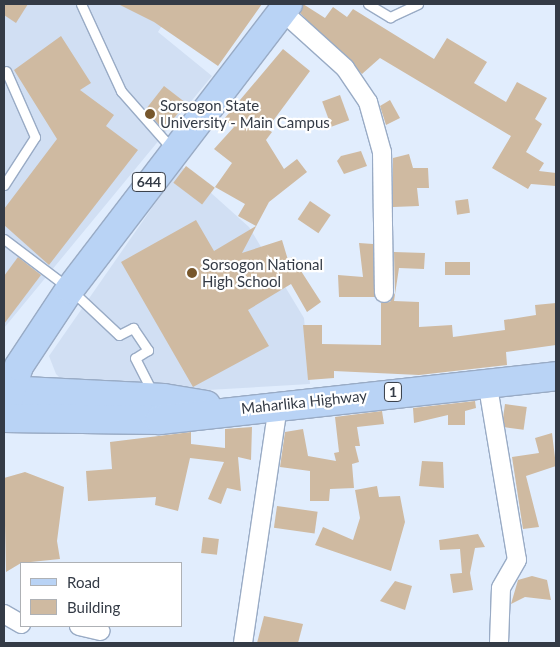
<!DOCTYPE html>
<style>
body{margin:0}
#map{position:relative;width:560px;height:647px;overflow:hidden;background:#e1edfd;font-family:Lato,sans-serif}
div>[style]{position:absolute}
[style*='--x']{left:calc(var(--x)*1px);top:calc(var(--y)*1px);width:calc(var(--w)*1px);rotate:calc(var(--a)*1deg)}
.built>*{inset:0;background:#d1dff3}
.building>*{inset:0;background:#cfbaa1;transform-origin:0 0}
.roads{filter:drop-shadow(1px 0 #99abc5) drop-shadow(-1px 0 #99abc5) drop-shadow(0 1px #99abc5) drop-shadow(0 -1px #99abc5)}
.lane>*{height:9px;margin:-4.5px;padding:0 4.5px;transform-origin:4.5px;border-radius:4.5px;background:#fff}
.street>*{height:18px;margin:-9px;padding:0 9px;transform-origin:9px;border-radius:9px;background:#fff}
.primary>*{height:28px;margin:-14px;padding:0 14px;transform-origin:14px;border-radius:14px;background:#b9d3f5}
.dots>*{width:14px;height:14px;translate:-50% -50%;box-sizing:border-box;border:2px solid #fff;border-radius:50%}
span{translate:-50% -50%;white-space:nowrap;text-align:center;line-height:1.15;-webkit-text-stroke:4.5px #fff;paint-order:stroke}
.shield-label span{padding:1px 4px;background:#fff;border:1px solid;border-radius:4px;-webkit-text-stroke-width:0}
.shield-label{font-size:14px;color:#343b46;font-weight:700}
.poi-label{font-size:15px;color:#343b46}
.left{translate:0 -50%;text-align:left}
.street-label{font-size:15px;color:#343b46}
.frame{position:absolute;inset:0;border:5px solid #343b46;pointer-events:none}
.legend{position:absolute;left:20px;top:562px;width:162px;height:65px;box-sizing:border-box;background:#fff;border:1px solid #aeb1b5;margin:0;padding:6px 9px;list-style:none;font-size:15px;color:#343b46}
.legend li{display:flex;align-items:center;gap:10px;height:25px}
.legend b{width:25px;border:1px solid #aeb1b5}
</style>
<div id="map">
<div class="built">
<div style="clip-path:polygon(4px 4px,175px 4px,158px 32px,212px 76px,4px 328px)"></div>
<div style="clip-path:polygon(181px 166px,249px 227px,304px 318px,310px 384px,190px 391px,66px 384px,56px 374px,49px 356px)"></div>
</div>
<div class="building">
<div style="clip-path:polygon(4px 4px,28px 4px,16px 23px,4px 15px)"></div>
<div style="clip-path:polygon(118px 4px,262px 4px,218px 66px,154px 22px)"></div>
<div style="clip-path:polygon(303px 4px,325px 18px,333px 7px,347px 17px,353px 9px,434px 59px,447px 38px,487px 62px,474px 83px,506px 102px,517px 82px,547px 98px,535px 119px,542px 124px,526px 152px,544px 163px,539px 171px,556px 173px,556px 186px,531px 184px,528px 189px,492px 168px,511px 136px,380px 58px,362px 74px,300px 13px)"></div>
<div style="clip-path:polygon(61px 36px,91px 83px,80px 90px,114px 115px,106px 126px,138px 150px,49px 265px,4px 225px,4px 209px,57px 139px,14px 70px)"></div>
<div style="clip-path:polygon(283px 49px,310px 71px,267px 129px,272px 132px,266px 140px,284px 169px,297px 159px,307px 172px,269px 202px,242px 253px,282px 240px,288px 260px,292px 257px,321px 302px,307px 312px,291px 284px,248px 310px,269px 346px,193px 387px,121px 262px,196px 220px,214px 251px,256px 226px,238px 216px,245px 204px,215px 187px,232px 163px,214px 149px,234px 127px,224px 119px)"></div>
<div style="clip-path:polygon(164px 86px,186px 103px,164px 131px,146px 109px)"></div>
<div style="left:340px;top:95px;width:27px;height:19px;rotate:70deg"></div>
<div style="clip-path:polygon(390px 100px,400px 118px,386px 125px,380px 106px)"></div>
<div style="clip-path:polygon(361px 151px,367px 166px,344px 174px,337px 161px,341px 156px)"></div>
<div style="clip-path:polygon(409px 154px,413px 168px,428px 168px,429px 188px,417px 188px,419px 206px,393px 207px,393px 158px)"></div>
<div style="left:186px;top:166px;width:36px;height:21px;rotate:37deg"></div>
<div style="left:468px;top:199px;width:14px;height:13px;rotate:82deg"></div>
<div style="left:310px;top:201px;width:25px;height:22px;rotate:34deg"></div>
<div style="clip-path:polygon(359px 243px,373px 244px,375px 297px,339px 297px,338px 275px,363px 277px)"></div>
<div style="clip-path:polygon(394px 252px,425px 253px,424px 269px,399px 268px,394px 301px,419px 302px,419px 327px,452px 325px,453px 337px,505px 330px,504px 320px,536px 315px,535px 305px,556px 303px,556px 345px,506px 352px,507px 365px,419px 375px,334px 371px,334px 378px,308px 380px,303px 325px,322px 325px,322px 344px,381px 345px,381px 303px,390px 302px,395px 293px)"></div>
<div style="clip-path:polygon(18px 257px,41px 275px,4px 324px,4px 276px)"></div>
<div style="left:445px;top:262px;width:25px;height:13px"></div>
<div style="clip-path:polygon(475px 401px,476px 408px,465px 411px,465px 425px,448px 425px,448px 415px,414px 423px,413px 408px)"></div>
<div style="left:505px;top:404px;width:22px;height:23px;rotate:8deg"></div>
<div style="clip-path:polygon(382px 411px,384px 424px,357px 427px,360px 446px,355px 446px,359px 462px,352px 464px,354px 488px,330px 489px,329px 501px,310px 501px,310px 471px,280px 467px,285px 432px,303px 429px,308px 456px,336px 461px,334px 453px,339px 452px,335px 417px)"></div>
<div style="clip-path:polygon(252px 427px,251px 460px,238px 457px,241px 491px,227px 488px,221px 504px,208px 499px,224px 462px,190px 458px,178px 511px,155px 505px,156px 497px,88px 501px,86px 471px,112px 469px,110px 442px,191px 432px,191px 444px,225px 448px,225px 429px)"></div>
<div style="clip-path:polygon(552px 433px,556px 466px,526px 476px,539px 527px,523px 529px,512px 457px,539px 453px,535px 438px)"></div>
<div style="clip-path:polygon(422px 461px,443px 462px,444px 488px,419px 486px)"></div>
<div style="clip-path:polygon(25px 472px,64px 487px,57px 541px,60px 559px,21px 563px,6px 572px,4px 478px)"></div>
<div style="clip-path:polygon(377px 486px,379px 497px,400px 496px,405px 522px,391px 571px,315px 545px,323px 527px,353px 540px,360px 518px,355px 490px)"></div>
<div style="left:277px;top:506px;width:41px;height:22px;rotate:8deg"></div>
<div style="clip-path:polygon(478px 534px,485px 547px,475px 548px,470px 573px,473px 590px,453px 593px,450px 574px,462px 573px,460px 549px,440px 550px,439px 540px)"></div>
<div style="left:203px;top:537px;width:16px;height:16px;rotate:7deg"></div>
<div style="clip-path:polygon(532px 576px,547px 580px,551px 600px,525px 597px,511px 604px,518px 580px)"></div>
<div style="clip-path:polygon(395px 581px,412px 586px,405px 610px,380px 601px)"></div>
<div style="clip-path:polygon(264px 616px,303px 624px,298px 643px,257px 643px)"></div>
</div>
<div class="roads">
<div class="lane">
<div style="--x:81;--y:4;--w:96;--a:65.3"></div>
<div style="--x:121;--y:91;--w:79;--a:48.6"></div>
<div style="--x:368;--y:4;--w:26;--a:31"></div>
<div style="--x:390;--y:17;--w:31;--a:-25"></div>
<div style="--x:4;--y:185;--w:57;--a:-57.1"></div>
<div style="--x:35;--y:137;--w:72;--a:-113.7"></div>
<div style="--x:4;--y:239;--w:83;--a:37.1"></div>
<div style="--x:70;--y:289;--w:67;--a:43.2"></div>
<div style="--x:119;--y:335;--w:16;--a:-27"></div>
<div style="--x:133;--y:328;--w:27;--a:56"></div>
<div style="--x:148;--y:350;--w:15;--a:148"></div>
<div style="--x:135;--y:358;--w:39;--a:63"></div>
</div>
<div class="street">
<div style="--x:282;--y:11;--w:85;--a:42.1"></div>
<div style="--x:345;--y:68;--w:41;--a:55.9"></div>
<div style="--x:368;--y:102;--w:52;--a:74.4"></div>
<div style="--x:382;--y:152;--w:141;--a:89.2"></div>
<div style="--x:487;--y:381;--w:181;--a:80.5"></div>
<div style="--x:517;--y:560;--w:32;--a:120"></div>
<div style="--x:501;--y:588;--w:55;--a:92.1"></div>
<div style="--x:4;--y:614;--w:20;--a:30"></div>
<div style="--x:79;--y:626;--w:22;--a:13"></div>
<div style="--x:243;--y:643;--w:240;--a:-81.6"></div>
</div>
<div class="primary">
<div style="--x:4;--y:390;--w:160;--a:2.9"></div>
<div style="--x:164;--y:398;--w:43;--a:9.5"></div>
<div style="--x:4;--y:414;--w:50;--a:-72.6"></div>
<div style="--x:19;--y:366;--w:92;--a:-56.5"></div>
<div style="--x:70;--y:289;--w:359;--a:-52.6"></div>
<div style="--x:4;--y:418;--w:156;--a:0.7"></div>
<div style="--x:160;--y:420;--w:398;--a:-6.3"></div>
</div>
</div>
<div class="dots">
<div style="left:150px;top:114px;background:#77572c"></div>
<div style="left:192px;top:273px;background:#77572c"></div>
</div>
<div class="shield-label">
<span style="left:149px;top:182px">644</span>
<span style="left:393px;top:392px">1</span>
</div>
<div class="poi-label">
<span class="left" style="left:160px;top:114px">Sorsogon State<br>University - Main Campus</span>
<span class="left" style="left:202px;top:273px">Sorsogon National<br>High School</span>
</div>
<div class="street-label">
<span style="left:304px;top:402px;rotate:-6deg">Maharlika Highway</span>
</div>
<div class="frame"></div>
<ul class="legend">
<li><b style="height:6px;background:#b9d3f5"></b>Road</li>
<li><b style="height:14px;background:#cfbaa1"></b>Building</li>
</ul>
</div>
